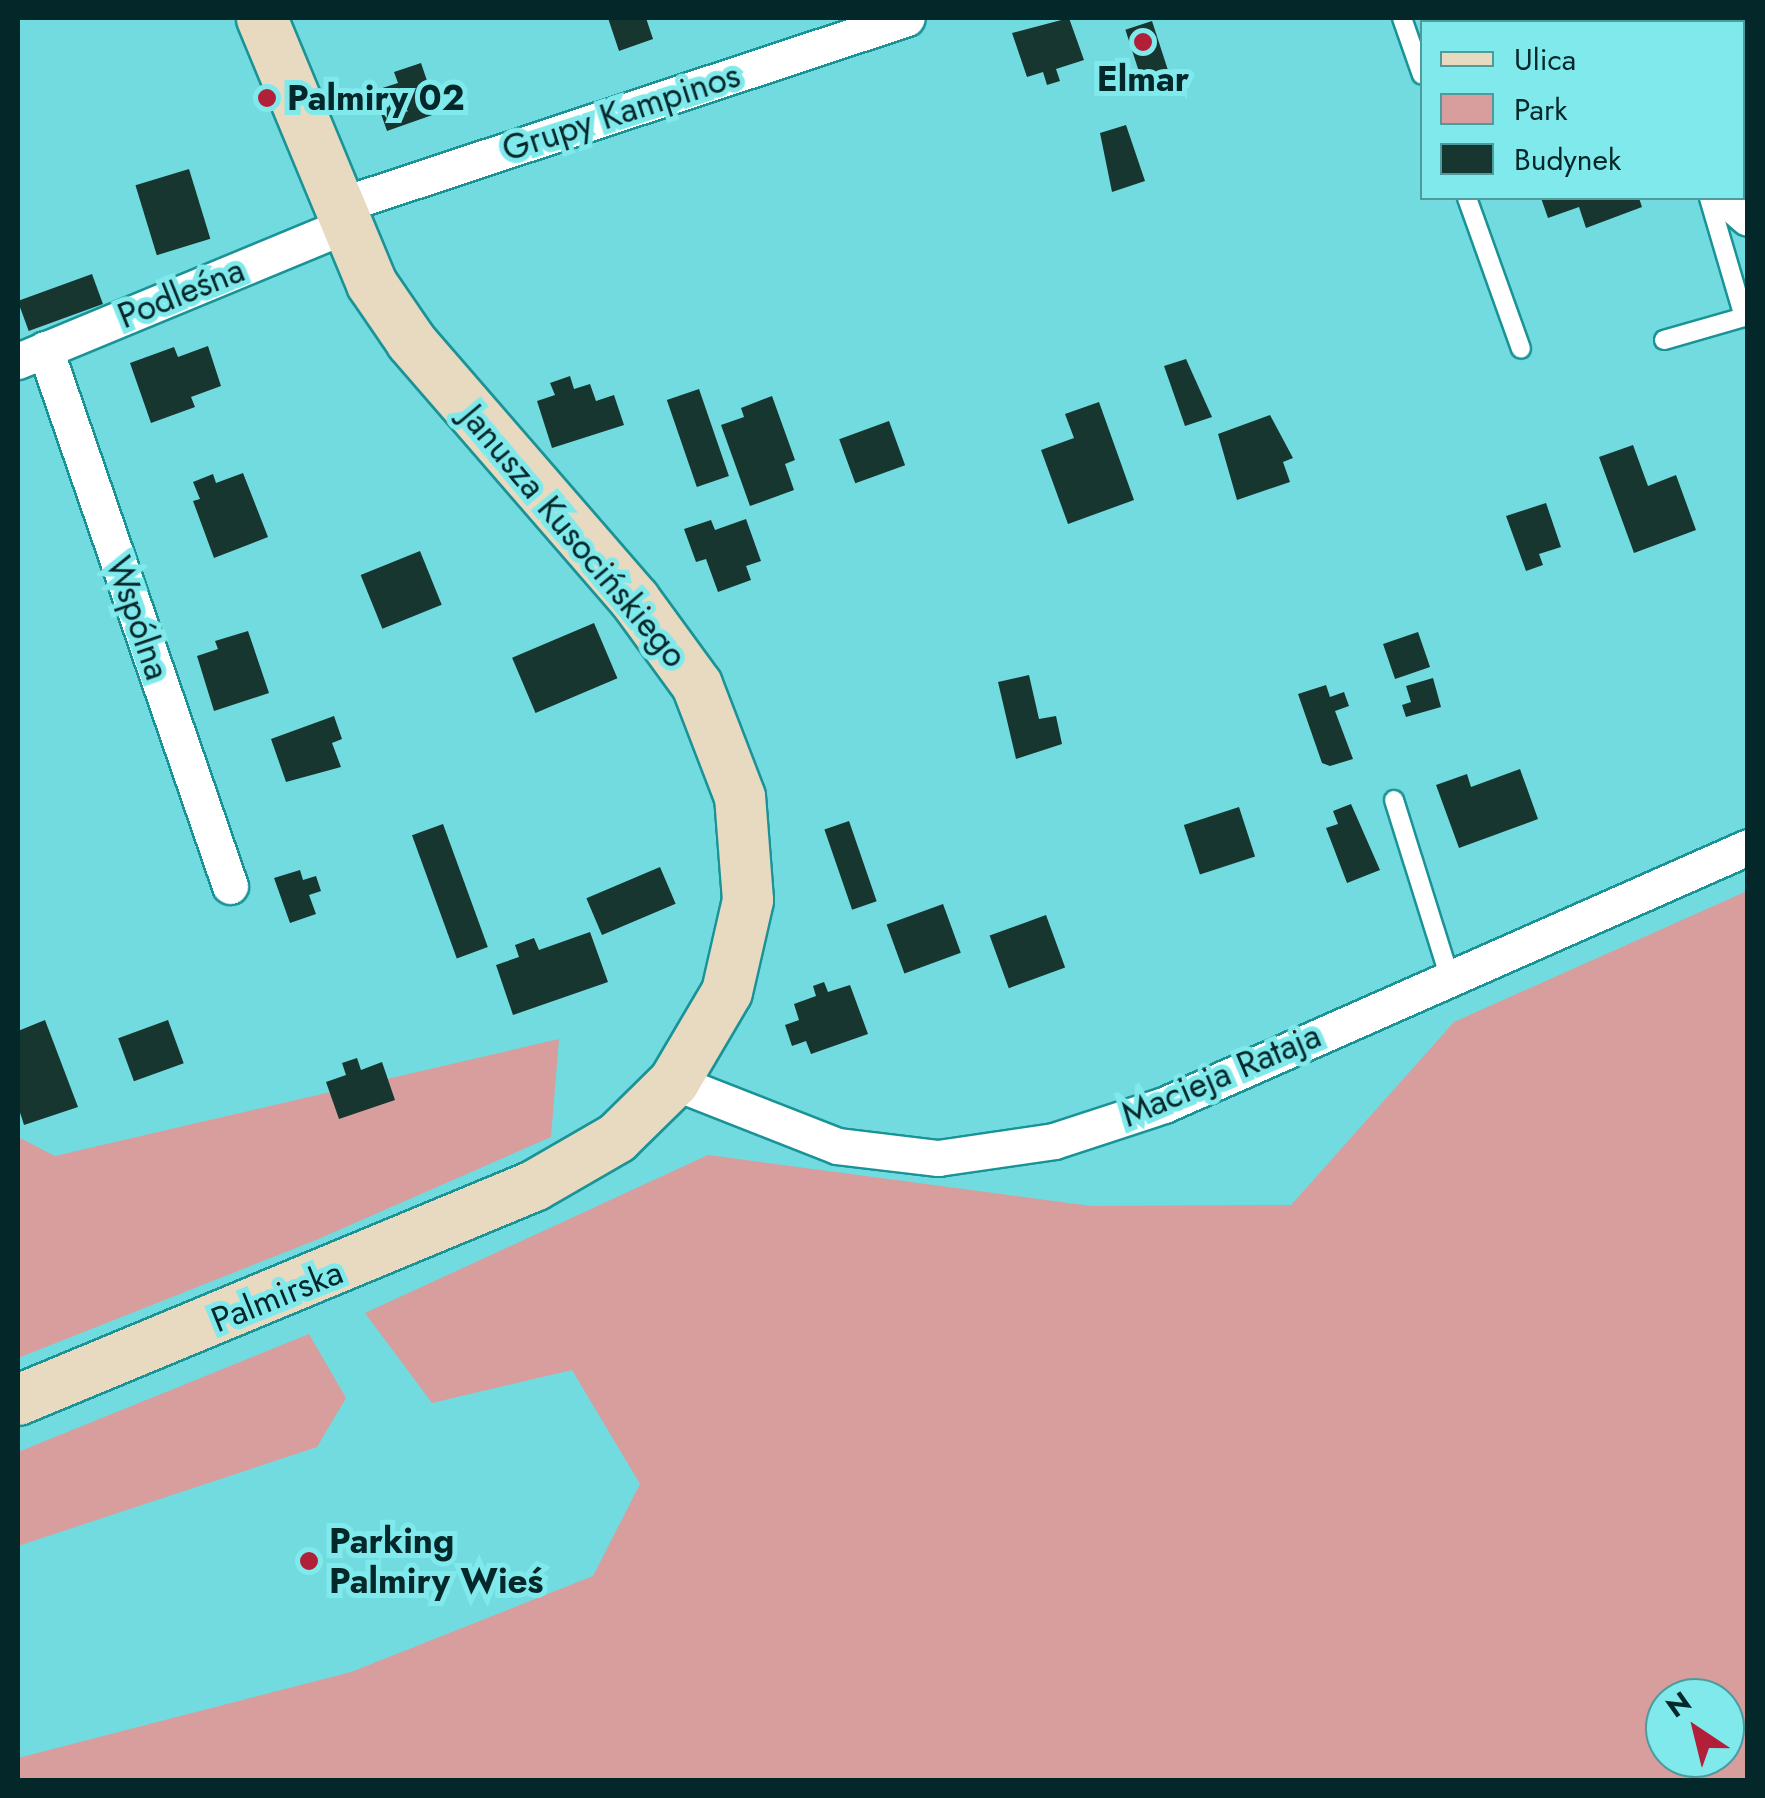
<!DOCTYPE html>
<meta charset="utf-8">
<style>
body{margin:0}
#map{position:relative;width:1765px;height:1798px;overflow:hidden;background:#72dbdf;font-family:Jost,sans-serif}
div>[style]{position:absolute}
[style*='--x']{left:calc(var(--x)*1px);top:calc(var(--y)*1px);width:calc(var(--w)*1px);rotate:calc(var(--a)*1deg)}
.green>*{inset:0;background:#d89d9d}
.building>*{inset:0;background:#17362f;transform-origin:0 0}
.roads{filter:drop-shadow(2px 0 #1a9397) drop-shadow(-2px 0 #1a9397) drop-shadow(0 2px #1a9397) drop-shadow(0 -2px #1a9397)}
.lane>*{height:18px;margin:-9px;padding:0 9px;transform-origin:9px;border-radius:9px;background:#fff}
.street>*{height:35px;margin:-17.5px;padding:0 17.5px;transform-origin:17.5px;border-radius:17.5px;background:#fff}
.secondary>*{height:50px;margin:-25px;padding:0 25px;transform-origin:25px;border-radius:25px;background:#e8dac0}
.dots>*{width:28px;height:28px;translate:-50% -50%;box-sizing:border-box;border:5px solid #80e9ec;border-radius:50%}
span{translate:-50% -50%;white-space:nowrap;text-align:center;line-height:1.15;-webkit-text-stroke:10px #80e9ec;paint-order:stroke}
.poi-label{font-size:35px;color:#042729;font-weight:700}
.left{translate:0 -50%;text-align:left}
.street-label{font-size:35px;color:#042729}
.frame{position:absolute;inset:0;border:20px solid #042729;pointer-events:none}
.legend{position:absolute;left:1420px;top:20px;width:325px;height:180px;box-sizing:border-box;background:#80e9ec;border:2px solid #4e9b9e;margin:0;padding:12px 18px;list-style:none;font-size:30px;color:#042729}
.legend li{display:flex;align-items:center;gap:20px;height:50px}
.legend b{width:50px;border:2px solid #4e9b9e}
.north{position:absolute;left:1645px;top:1678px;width:100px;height:100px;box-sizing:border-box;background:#80e9ec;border:2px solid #4e9b9e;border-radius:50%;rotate:325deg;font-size:28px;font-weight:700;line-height:40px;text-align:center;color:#042729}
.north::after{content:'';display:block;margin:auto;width:35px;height:45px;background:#b21f39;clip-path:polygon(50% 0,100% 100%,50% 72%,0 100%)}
</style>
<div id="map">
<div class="green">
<div style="clip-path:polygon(evenodd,1747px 891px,1747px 1780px,18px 1780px,18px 1758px,351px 1672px,593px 1576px,640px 1484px,572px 1370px,432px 1403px,365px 1313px,708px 1155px,1091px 1206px,1291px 1205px,1454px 1022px,1747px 891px,1665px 1698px,1725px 1698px,1725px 1758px,1665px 1758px,1665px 1698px)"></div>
<div style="clip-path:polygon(559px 1039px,551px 1137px,316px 1240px,18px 1358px,18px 1137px,55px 1156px)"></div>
<div style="clip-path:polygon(309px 1334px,346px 1398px,317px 1447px,18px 1546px,18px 1452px)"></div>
</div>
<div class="building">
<div style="clip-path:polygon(608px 18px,646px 18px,653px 39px,619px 51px)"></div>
<div style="clip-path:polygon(1069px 18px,1084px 60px,1056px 69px,1060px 81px,1047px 85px,1043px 72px,1027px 77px,1012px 33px)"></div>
<div style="clip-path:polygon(1497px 18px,1537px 18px,1538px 21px,1499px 22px)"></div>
<div style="left:1152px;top:21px;width:51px;height:28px;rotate:72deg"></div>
<div style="clip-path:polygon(421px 63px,438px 113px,387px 131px,373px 91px,398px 83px,394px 72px)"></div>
<div style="clip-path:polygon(1126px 125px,1145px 181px,1112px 192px,1100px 133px)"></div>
<div style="left:189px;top:169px;width:73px;height:56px;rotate:73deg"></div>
<div style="clip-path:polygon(1541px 198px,1639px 198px,1642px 207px,1586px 228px,1579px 207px,1548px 218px)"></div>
<div style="left:92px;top:274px;width:32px;height:79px;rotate:70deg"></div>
<div style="clip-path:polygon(208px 346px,221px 386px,191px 397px,195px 407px,151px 423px,130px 363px,174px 347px,178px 357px)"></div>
<div style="clip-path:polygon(1186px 359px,1212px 417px,1185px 426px,1164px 366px)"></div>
<div style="clip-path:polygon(570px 376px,574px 389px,590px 384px,596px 401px,614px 395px,624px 425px,552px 448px,537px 401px,555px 395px,550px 383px)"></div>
<div style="left:699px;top:389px;width:92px;height:34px;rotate:71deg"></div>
<div style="clip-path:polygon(772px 396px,795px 460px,785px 464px,794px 490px,750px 506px,721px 425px,744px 417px,741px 408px)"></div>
<div style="clip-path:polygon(1099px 402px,1134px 500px,1068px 524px,1041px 450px,1074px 438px,1065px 414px)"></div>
<div style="clip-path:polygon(1270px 415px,1293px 458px,1283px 462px,1290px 482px,1237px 500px,1218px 434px)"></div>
<div style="left:889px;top:421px;width:47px;height:53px;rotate:70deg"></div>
<div style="clip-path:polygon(1633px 445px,1648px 486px,1676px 475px,1696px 530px,1634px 553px,1599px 457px)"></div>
<div style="clip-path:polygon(243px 473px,268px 537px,214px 558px,193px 501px,200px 499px,193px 482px,213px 474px,216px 483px)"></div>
<div style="clip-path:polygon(1546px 503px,1561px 547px,1539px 554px,1543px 565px,1526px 571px,1506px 516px)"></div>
<div style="clip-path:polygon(746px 519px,761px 561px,746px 566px,751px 580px,718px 592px,706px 559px,696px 562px,684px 529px,711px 520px,715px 530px)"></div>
<div style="left:420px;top:551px;width:58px;height:64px;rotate:68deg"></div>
<div style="left:594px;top:623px;width:60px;height:89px;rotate:67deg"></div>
<div style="clip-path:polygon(248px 631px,269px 693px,214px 711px,197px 656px,218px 649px,215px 641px)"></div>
<div style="left:1418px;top:632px;width:37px;height:37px;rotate:71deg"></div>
<div style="clip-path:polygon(1029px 675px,1039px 719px,1056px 716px,1062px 744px,1016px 759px,998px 682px)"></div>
<div style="clip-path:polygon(1433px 678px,1441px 707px,1406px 717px,1402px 705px,1411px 702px,1406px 686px)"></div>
<div style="clip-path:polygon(1326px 685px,1330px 697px,1344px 692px,1349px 706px,1335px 711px,1353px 759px,1330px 766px,1322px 763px,1298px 694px)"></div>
<div style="clip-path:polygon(334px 716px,342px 739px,332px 743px,341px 767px,286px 782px,271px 739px)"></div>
<div style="clip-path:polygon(1520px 769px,1538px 819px,1459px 848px,1436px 785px,1467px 774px,1471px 787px)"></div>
<div style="clip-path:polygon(1351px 804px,1380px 870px,1347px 883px,1326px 828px,1338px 824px,1333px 811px)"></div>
<div style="left:1239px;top:807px;width:52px;height:58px;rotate:72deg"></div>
<div style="left:849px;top:821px;width:85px;height:26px;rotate:71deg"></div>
<div style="left:443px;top:824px;width:131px;height:33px;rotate:70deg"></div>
<div style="left:660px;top:867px;width:40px;height:80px;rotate:67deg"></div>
<div style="clip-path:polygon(300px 870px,303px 880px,316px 876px,321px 891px,309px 895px,316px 914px,290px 923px,274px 878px)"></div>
<div style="left:943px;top:904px;width:52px;height:60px;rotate:70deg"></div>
<div style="left:1046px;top:915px;width:56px;height:60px;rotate:70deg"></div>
<div style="clip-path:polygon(590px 932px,608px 982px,513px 1015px,496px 965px,519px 957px,515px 945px,534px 938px,539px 950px)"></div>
<div style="clip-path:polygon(824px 982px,828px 992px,850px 985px,868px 1034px,811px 1054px,806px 1041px,792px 1046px,785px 1025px,799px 1020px,794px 1004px,816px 996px,813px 986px)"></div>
<div style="clip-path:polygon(45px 1020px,78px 1107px,24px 1125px,18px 1106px,18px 1031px)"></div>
<div style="left:168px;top:1020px;width:46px;height:53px;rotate:70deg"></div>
<div style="clip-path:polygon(357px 1058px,361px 1070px,382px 1062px,395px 1100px,339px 1119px,326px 1082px,346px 1075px,342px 1063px)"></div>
</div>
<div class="roads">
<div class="lane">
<div style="--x:1402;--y:18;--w:60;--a:70.7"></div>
<div style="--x:1467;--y:198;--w:160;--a:70.3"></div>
<div style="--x:1664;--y:340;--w:83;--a:-16"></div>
<div style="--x:1744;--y:317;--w:124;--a:-106.4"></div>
<div style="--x:1394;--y:800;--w:184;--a:72.6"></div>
</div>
<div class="street">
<div style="--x:1640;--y:18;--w:4;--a:63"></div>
<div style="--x:1725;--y:198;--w:30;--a:41"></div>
<div style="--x:335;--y:207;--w:602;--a:-18.28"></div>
<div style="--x:45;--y:349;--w:568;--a:70.99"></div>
<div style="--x:18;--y:361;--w:353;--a:-22.5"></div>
<div style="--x:674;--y:1082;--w:175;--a:21.4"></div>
<div style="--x:837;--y:1146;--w:102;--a:6.8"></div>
<div style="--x:938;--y:1158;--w:117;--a:-8.3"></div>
<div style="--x:1054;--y:1141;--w:116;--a:-18.1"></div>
<div style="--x:1164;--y:1105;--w:638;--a:-23.83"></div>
</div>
<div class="secondary">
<div style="--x:18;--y:1400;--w:559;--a:-22.53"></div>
<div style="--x:534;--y:1186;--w:96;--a:-30"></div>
<div style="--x:617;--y:1138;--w:80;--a:-44.5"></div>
<div style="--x:674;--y:1082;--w:104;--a:-59.5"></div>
<div style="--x:727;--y:992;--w:94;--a:-77.1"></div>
<div style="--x:748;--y:900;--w:103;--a:-94.4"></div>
<div style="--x:740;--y:797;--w:120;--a:-111"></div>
<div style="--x:697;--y:685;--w:105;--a:-126.1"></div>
<div style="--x:635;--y:600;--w:342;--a:-130.9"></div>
<div style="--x:411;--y:341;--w:69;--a:-124.4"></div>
<div style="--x:372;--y:284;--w:288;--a:-112.5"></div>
</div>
</div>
<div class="dots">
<div style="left:1143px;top:42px;background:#b21f39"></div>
<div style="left:267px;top:98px;background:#b21f39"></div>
<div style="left:309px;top:1561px;background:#b21f39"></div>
</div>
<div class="poi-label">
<span style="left:1143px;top:79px">Elmar</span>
<span class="left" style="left:287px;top:98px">Palmiry 02</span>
<span class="left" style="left:329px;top:1561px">Parking<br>Palmiry Wieś</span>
</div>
<div class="street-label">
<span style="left:621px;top:112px;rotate:-18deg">Grupy Kampinos</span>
<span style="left:181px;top:293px;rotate:-22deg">Podleśna</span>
<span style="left:574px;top:536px;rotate:50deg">Janusza Kusocińskiego</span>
<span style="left:138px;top:618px;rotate:71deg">Wspólna</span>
<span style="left:1221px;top:1075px;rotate:-23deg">Macieja Rataja</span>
<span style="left:277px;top:1296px;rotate:-22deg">Palmirska</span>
</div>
<div class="frame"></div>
<ul class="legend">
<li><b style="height:12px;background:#e8dac0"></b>Ulica</li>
<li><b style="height:28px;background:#d89d9d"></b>Park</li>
<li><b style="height:28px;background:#17362f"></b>Budynek</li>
</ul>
<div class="north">N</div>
</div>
